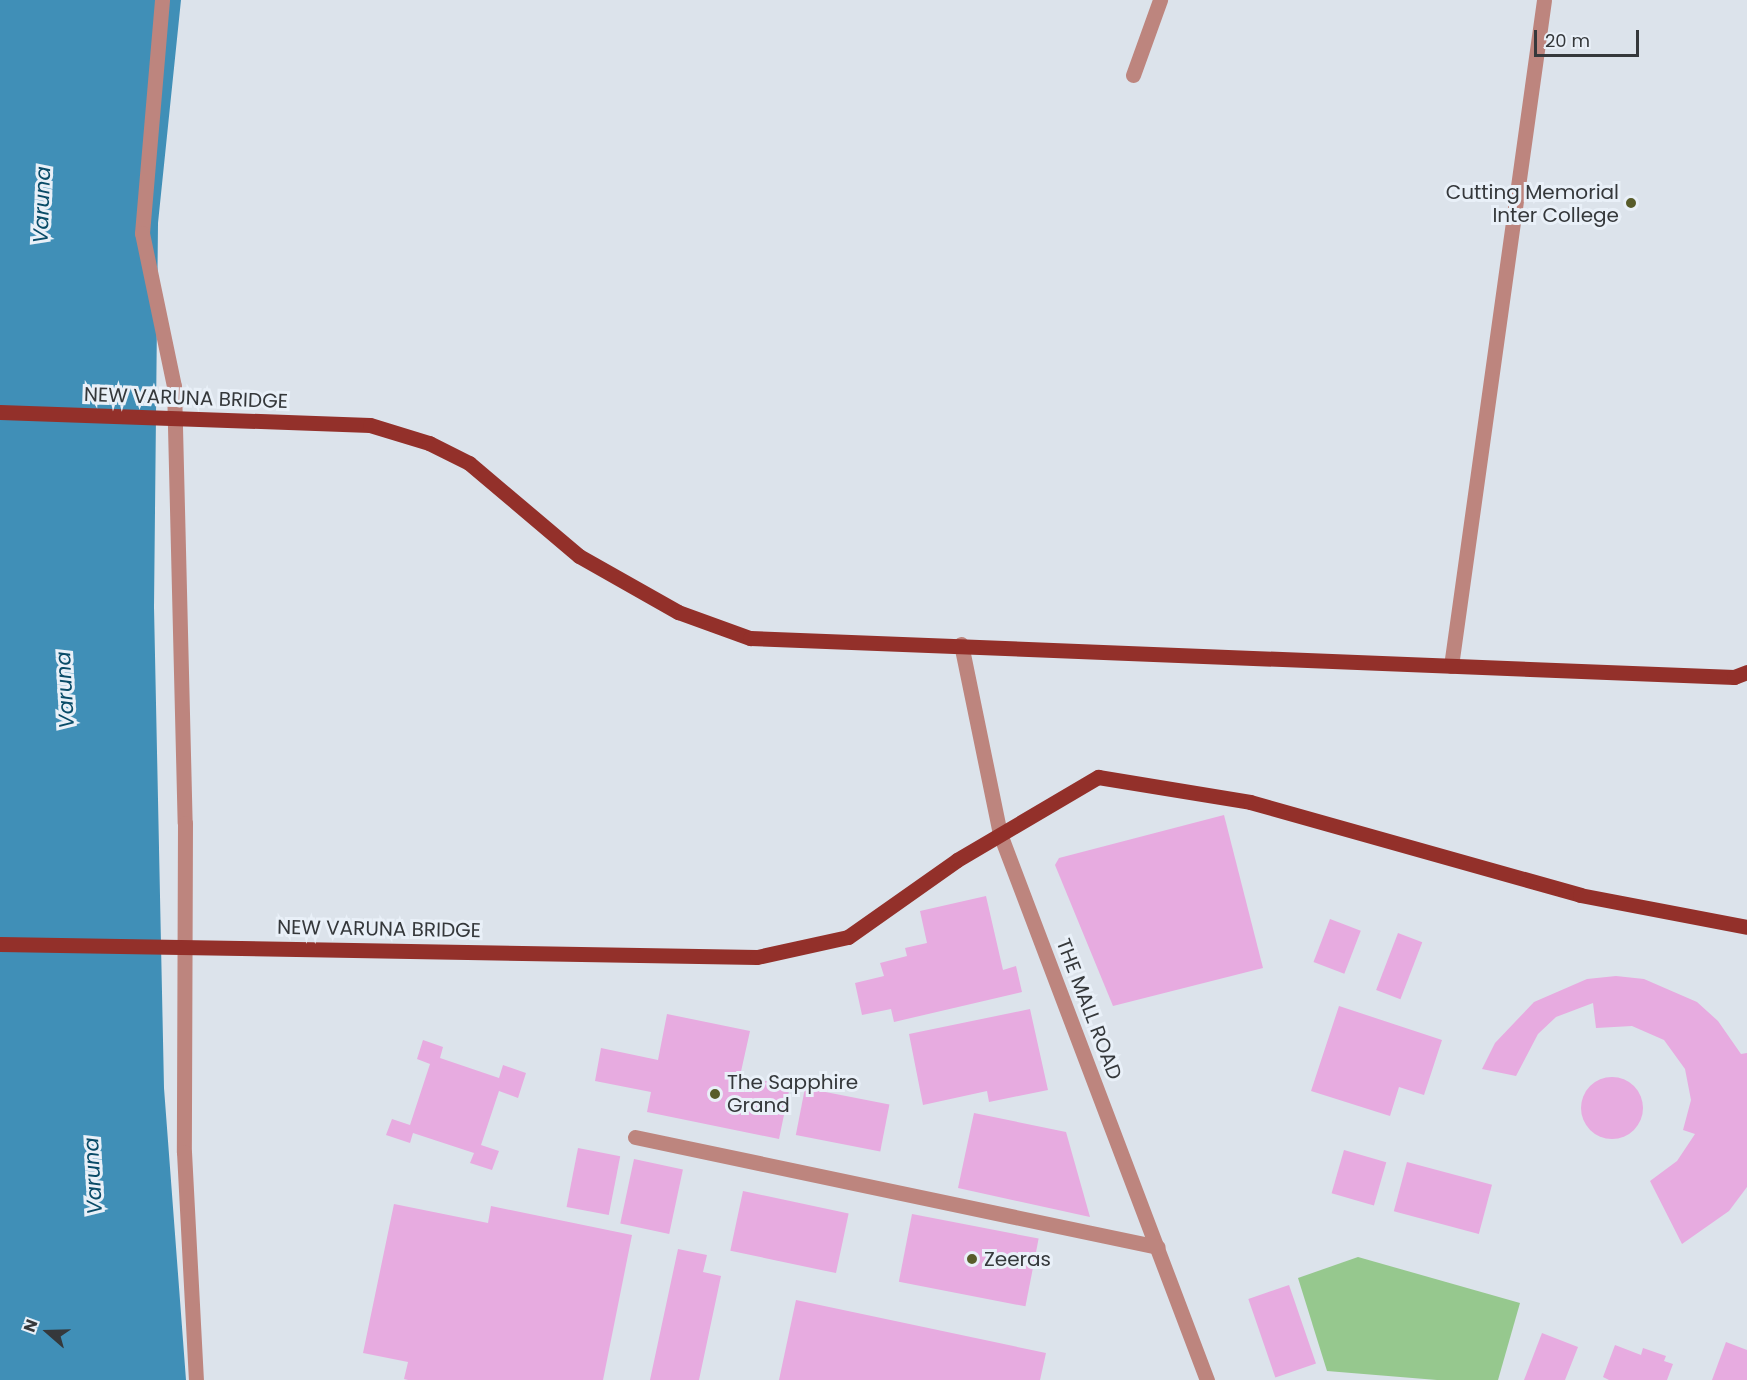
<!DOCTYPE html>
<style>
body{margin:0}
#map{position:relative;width:1747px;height:1380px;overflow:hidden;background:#dce3eb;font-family:Poppins,sans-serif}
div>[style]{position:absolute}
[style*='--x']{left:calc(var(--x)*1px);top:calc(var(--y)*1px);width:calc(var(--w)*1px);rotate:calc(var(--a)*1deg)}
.green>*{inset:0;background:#96c88e}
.water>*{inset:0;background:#408fb7}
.building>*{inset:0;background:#e7abe0;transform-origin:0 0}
.round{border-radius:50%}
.minor>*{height:15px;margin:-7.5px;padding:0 7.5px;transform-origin:7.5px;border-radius:7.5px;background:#bd857e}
.major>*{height:15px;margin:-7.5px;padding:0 7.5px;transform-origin:7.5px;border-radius:7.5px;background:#93302a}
.dots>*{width:16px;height:16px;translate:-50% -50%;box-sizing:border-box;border:3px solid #e9f0f8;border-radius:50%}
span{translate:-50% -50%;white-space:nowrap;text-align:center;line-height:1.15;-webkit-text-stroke:6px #e9f0f8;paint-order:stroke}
.poi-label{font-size:20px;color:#35383b}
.right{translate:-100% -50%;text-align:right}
.left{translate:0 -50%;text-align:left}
.street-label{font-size:20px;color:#35383b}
.water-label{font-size:21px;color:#094b67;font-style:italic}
.north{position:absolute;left:18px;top:1302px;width:60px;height:60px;-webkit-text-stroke:4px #e9f0f8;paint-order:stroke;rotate:290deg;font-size:16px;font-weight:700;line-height:24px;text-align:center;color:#35383b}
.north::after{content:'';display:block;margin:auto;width:21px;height:27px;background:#35383b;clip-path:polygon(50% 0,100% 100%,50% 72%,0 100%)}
.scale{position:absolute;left:1534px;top:30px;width:105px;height:27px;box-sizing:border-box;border:3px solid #35383b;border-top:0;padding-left:8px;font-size:18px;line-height:21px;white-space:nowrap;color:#35383b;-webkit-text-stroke:4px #e9f0f8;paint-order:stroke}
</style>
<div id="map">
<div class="green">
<div style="clip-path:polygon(1358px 1257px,1520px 1303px,1498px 1380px,1437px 1380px,1327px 1371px,1298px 1278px)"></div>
</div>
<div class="water">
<div style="clip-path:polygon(0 0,181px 0,158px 223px,154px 607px,164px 1088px,186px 1380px,0 1380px)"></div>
</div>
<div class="building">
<div style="clip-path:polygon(1224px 815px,1263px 968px,1113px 1006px,1055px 865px,1059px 858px)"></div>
<div style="clip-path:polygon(986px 896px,1003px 970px,1016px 966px,1022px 992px,894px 1022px,891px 1009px,862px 1015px,855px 983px,884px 976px,880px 963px,907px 956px,905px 948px,927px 943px,920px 911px)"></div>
<div style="left:1330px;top:919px;width:33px;height:46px;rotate:21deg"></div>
<div style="left:1398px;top:933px;width:26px;height:61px;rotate:21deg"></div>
<div style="clip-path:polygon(1616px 976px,1644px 979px,1697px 1002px,1718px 1021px,1741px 1054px,1747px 1053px,1747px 1187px,1729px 1211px,1682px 1244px,1650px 1181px,1677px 1161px,1695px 1134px,1683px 1130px,1691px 1100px,1685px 1069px,1664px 1040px,1632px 1026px,1596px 1028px,1593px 1003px,1556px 1017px,1538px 1034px,1516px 1076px,1482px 1069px,1495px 1043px,1534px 1002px,1587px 979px)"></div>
<div style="clip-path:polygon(1339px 1006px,1442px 1040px,1424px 1095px,1399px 1087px,1390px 1116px,1311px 1091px)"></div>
<div style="clip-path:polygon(1030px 1009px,1048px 1090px,989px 1102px,987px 1091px,923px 1105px,909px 1034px)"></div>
<div style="clip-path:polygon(667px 1014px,750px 1031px,740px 1076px,790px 1086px,779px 1139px,647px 1112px,651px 1092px,595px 1081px,601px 1048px,658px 1060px)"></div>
<div style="clip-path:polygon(423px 1040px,443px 1047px,440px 1058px,499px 1078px,503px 1065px,526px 1073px,518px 1098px,499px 1091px,481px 1145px,499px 1151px,492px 1170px,470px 1163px,474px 1153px,413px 1133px,410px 1143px,386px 1135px,392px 1119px,410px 1125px,430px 1064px,417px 1059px)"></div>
<div class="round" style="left:1581px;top:1077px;width:62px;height:62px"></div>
<div style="left:805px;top:1088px;width:86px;height:48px;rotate:11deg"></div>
<div style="clip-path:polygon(974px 1113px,1066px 1132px,1090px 1217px,958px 1188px)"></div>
<div style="left:578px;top:1148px;width:43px;height:60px;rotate:11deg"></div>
<div style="left:1344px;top:1150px;width:44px;height:45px;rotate:16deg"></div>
<div style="left:634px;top:1159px;width:50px;height:66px;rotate:12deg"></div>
<div style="left:1407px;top:1162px;width:88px;height:51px;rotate:15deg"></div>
<div style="left:743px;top:1191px;width:108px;height:61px;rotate:12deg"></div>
<div style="clip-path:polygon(394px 1204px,488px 1223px,491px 1206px,632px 1235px,603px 1380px,408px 1380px,404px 1379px,408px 1362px,363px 1353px)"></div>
<div style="left:912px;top:1214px;width:129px;height:69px;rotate:11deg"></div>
<div style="clip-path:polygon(678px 1249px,707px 1255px,703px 1272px,721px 1276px,699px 1380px,650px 1380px)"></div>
<div style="left:1289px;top:1285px;width:83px;height:43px;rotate:71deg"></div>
<div style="clip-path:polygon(796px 1300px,1046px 1353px,1040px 1380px,779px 1380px)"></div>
<div style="clip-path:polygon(1542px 1333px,1578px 1347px,1565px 1380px,1524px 1380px)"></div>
<div style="clip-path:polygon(1726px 1342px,1747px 1350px,1747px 1380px,1712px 1380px)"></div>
<div style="clip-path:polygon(1615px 1345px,1641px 1355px,1643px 1348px,1666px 1356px,1664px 1361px,1673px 1364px,1667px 1380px,1609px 1380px,1603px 1377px)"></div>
</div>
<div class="minor">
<div style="--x:162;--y:0;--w:234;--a:94.9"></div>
<div style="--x:142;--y:233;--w:156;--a:78.2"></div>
<div style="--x:174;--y:386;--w:437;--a:88.6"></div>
<div style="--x:185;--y:823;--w:329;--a:90.2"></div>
<div style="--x:184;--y:1152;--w:228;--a:87"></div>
<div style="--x:1133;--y:75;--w:80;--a:-70.2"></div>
<div style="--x:961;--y:644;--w:194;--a:78.4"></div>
<div style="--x:1000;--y:834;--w:584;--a:69.24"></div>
<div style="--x:1451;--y:666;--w:672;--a:-82.05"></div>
<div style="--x:635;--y:1137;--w:534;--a:11.88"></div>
</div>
<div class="major">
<div style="--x:0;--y:412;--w:370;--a:2"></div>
<div style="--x:370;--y:425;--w:62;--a:17"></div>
<div style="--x:429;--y:443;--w:45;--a:26.6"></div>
<div style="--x:469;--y:463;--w:144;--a:40.2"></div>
<div style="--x:579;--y:556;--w:114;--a:29.5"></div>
<div style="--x:678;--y:612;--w:77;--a:19.9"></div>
<div style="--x:750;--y:638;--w:985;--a:2.27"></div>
<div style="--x:1734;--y:677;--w:14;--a:-21"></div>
<div style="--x:0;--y:944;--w:757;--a:0.98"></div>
<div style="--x:757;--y:957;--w:93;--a:-12.4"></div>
<div style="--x:848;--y:937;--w:133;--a:-35.2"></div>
<div style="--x:957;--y:860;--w:164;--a:-30.5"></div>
<div style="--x:1098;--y:777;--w:154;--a:9.3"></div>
<div style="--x:1250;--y:802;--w:343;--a:15.7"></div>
<div style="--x:1580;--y:895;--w:170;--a:10.8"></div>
</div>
<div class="dots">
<div style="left:1631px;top:203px;background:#585c2a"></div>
<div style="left:715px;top:1094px;background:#585c2a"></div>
<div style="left:972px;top:1259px;background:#585c2a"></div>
</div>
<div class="poi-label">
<span class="right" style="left:1619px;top:204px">Cutting Memorial<br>Inter College</span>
<span class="left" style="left:727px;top:1094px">The Sapphire<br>Grand</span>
<span class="left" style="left:984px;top:1259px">Zeeras</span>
</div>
<div class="street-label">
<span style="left:186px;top:398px;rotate:2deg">NEW VARUNA BRIDGE</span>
<span style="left:379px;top:929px;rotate:1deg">NEW VARUNA BRIDGE</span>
<span style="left:1089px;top:1009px;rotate:69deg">THE MALL ROAD</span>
</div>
<div class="water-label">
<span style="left:42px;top:205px;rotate:-88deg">Varuna</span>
<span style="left:65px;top:690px;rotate:-93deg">Varuna</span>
<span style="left:93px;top:1176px;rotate:-93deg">Varuna</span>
</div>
<div class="north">N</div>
<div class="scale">20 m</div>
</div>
